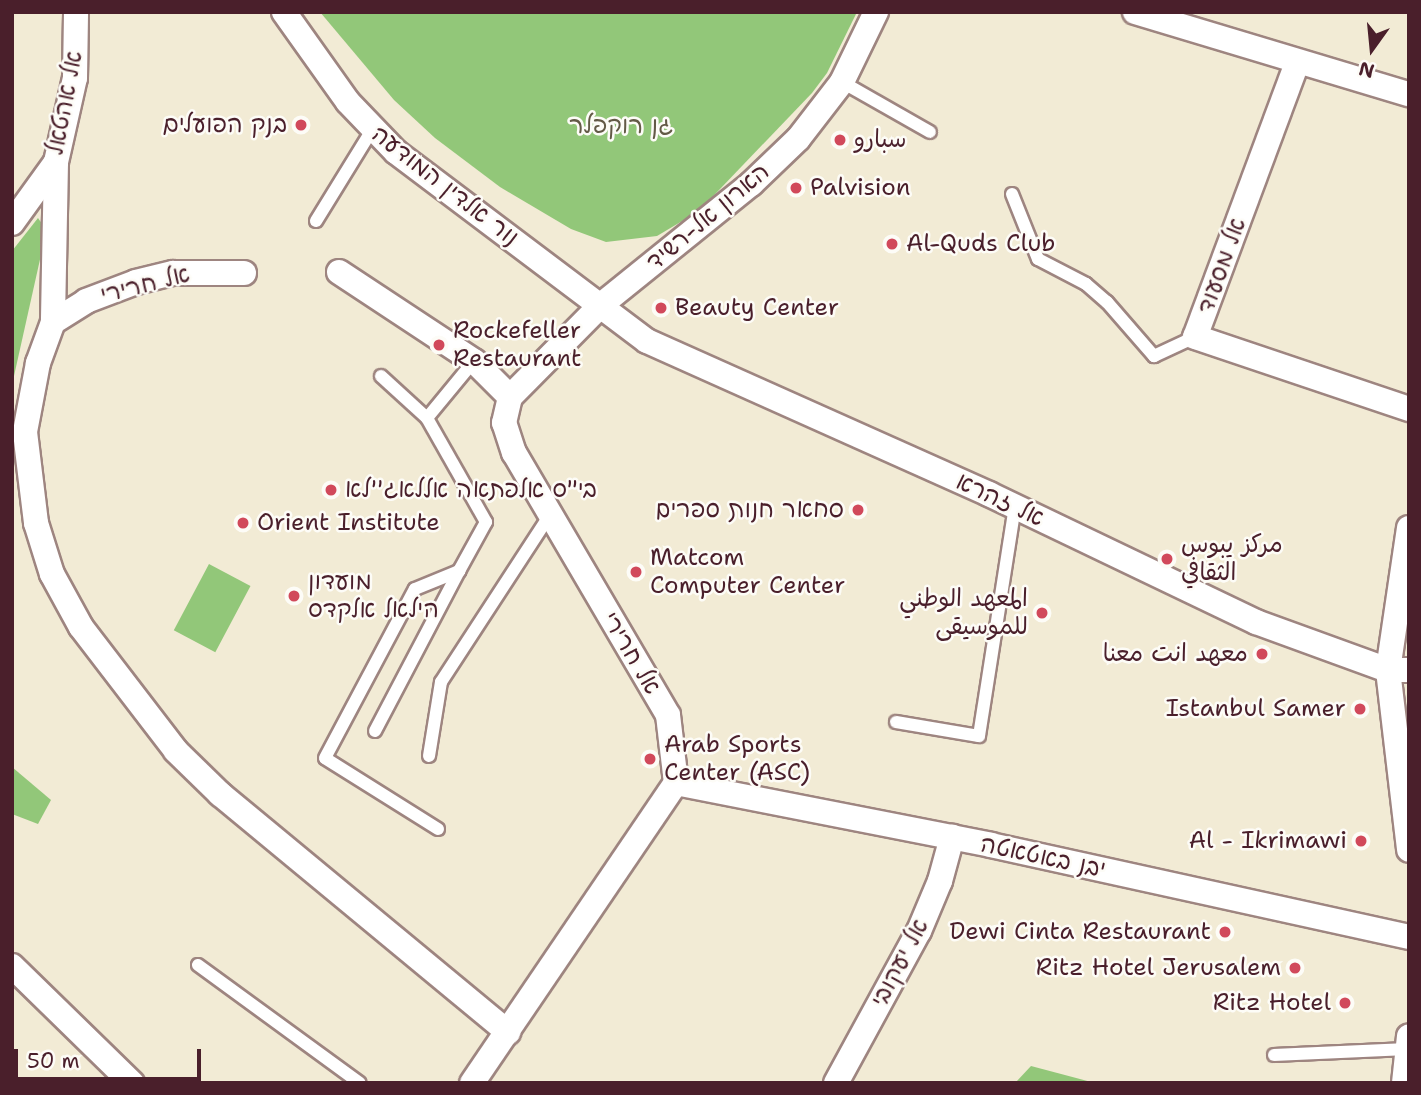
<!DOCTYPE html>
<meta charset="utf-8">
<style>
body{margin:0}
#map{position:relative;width:1421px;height:1095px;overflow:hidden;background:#f2ebd5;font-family:"Shantell Sans","Playpen Sans Arabic","Playpen Sans Hebrew",sans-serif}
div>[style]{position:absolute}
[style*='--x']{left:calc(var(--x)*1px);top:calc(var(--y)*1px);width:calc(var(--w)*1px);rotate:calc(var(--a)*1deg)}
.green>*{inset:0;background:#92c779;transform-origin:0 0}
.roads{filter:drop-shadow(2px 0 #9e8580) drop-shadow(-2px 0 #9e8580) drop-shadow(0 2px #9e8580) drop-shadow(0 -2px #9e8580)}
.service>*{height:12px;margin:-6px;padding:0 6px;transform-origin:6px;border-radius:6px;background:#fff}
.minor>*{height:24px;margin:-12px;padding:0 12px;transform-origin:12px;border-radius:12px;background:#fff}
.dots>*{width:19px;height:19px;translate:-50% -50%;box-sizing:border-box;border:4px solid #fdfcf7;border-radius:50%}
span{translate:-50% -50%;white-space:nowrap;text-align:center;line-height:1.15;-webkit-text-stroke:5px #fdfcf7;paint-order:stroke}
.street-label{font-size:24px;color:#4a1f2b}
.poi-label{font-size:24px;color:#4a1f2b}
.right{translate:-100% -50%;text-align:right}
.left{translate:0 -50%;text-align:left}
.park-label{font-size:24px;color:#635a46}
.frame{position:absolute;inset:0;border:14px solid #4a1f2b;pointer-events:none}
.north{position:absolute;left:1337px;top:14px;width:70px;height:70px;-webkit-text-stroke:5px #fdfcf7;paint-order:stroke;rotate:195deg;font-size:19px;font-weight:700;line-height:28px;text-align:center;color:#4a1f2b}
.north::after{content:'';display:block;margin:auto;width:24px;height:32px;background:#4a1f2b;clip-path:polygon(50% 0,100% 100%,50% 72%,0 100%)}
.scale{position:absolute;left:14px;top:1049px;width:187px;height:32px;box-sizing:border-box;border:4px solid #4a1f2b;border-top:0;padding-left:9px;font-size:21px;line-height:24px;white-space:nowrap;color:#4a1f2b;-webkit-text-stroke:5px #fdfcf7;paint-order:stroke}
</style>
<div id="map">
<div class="green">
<div style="clip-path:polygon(320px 12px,857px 12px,827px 73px,812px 93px,699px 211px,657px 236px,606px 242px,571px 229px,500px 187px,435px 138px,394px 100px)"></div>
<div style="clip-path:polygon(38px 218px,45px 228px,45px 237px,12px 385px,12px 251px)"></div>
<div style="left:209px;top:564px;width:47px;height:75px;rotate:28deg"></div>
<div style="clip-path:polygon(12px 767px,51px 800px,38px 824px,12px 814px)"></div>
<div style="clip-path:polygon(1031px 1066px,1095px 1083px,1015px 1083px)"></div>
</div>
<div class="roads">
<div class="service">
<div style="--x:842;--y:82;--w:101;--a:29.6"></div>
<div style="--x:1012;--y:194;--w:70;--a:68.2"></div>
<div style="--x:1038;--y:259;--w:54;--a:27.5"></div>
<div style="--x:1086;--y:284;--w:28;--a:41"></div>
<div style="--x:1107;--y:302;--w:72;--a:49"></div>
<div style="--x:1154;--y:356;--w:45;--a:-24.9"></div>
<div style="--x:316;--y:221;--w:107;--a:-58.4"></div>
<div style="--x:381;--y:376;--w:62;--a:42.4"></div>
<div style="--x:896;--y:722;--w:84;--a:9.6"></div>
<div style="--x:979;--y:736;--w:232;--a:-81.1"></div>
<div style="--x:375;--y:731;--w:181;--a:-62.3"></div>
<div style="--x:429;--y:756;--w:75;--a:-80.8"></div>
<div style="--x:441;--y:682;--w:199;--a:-56.9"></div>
<div style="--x:438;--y:829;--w:133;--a:-147.9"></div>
<div style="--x:325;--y:758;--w:191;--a:-62"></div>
<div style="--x:415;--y:589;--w:48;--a:-22.2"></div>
<div style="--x:459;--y:571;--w:56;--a:-61.1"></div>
<div style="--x:486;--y:522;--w:120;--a:-119.6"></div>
<div style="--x:427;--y:418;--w:74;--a:-50.5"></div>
<div style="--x:198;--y:965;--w:200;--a:36.1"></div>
<div style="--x:1274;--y:1055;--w:133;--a:-2.6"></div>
</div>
<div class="minor">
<div style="--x:284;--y:12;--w:110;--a:54.6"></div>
<div style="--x:348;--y:102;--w:69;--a:46.2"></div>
<div style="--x:396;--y:152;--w:314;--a:37"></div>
<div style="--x:647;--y:341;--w:375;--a:24.1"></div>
<div style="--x:989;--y:494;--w:296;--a:25.6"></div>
<div style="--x:1256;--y:622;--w:140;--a:20"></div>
<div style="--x:1388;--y:670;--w:21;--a:0"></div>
<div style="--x:1135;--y:12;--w:286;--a:16.7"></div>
<div style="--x:1297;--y:63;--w:292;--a:110.4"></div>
<div style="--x:1195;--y:337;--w:226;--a:18.6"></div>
<div style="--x:56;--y:162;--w:160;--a:91.1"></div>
<div style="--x:53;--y:322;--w:44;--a:110.1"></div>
<div style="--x:38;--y:363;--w:70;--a:100.7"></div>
<div style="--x:25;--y:432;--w:92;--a:83.1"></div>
<div style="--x:36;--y:523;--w:53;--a:72.6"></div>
<div style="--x:52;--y:574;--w:60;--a:61.3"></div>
<div style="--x:81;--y:627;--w:156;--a:52.5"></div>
<div style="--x:176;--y:751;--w:62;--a:44.3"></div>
<div style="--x:220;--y:794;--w:374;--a:39.6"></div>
<div style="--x:12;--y:223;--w:75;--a:-54.2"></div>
<div style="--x:56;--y:162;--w:86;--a:-77.3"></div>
<div style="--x:75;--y:78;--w:66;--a:-89.1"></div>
<div style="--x:339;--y:272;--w:162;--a:33.4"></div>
<div style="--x:474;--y:361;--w:51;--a:45"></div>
<div style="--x:53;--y:322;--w:39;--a:-32"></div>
<div style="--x:86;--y:301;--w:53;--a:-20.8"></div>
<div style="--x:136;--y:282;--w:38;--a:-14"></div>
<div style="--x:173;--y:273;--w:71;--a:0"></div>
<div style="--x:1409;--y:528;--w:144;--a:98.4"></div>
<div style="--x:1388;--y:670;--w:181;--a:83.3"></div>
<div style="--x:676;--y:783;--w:321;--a:11.1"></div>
<div style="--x:991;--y:845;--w:428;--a:12.4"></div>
<div style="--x:12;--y:966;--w:168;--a:44.3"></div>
<div style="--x:472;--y:1083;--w:363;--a:-55.8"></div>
<div style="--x:676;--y:783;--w:68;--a:-96.7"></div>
<div style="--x:668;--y:715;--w:304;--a:-120.4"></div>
<div style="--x:514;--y:453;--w:32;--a:-108"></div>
<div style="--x:504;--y:423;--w:27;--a:-77"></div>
<div style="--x:510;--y:397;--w:129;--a:-45.3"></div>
<div style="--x:601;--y:305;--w:193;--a:-38.9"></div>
<div style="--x:751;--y:184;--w:65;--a:-43.8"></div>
<div style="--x:798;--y:139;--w:72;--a:-52.3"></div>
<div style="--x:842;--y:82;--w:78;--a:-64.1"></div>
<div style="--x:836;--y:1083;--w:173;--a:-61.4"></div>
<div style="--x:919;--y:931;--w:54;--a:-67.2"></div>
<div style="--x:940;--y:881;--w:46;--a:-74.7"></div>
<div style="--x:1404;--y:1083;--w:47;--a:-83.9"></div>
</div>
</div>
<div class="dots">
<div style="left:301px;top:125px;background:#d1495b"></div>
<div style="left:840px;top:140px;background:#d1495b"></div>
<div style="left:796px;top:188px;background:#d1495b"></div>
<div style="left:892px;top:244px;background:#d1495b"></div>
<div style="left:661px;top:308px;background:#d1495b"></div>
<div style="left:439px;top:345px;background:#d1495b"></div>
<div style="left:331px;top:490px;background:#d1495b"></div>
<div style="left:858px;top:510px;background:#d1495b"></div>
<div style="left:243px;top:523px;background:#d1495b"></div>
<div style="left:1167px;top:559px;background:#d1495b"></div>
<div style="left:636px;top:572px;background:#d1495b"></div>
<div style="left:294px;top:596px;background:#d1495b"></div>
<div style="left:1042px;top:613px;background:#d1495b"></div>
<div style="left:1262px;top:654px;background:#d1495b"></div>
<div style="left:1360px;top:709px;background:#d1495b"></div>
<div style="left:650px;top:759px;background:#d1495b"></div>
<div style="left:1361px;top:841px;background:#d1495b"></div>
<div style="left:1225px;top:932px;background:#d1495b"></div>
<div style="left:1295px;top:968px;background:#d1495b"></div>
<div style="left:1345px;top:1003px;background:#d1495b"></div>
</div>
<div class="street-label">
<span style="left:65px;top:103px;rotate:-79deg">אל אהטאל</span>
<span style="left:445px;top:186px;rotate:38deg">נור אלדין המודעה</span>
<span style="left:708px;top:217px;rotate:-40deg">הארון אל-רשיד</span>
<span style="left:1222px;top:266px;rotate:-70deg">אל מסעוד</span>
<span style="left:145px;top:285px;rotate:-14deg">אל חרירי</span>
<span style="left:1000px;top:500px;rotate:25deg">אל זהרא</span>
<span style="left:631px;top:653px;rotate:59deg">אל חרירי</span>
<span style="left:1043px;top:857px;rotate:12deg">יבנ באטאטה</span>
<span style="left:900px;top:963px;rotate:-62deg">אל יעקובי</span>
</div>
<div class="poi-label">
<span class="right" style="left:287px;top:125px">בנק הפועלים</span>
<span class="left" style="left:854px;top:140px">سبارو</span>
<span class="left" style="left:810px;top:188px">Palvision</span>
<span class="left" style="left:906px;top:244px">Al-Quds Club</span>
<span class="left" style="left:675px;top:308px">Beauty Center</span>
<span class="left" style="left:453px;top:345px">Rockefeller<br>Restaurant</span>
<span class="left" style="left:345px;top:490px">בי"ס אלפתאה אללאג''לא</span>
<span class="right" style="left:844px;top:510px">סחאר חנות ספרים</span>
<span class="left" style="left:257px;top:523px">Orient Institute</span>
<span class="left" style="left:1181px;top:559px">مركز يبوس<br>الثقافي</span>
<span class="left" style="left:650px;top:572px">Matcom<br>Computer Center</span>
<span class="left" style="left:308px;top:596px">מועדון<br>הילאל אלקדס</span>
<span class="right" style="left:1028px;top:613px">المعهد الوطني<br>للموسيقى</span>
<span class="right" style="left:1248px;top:654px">معهد انت معنا</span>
<span class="right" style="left:1346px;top:709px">Istanbul Samer</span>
<span class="left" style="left:664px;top:759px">Arab Sports<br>Center (ASC)</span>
<span class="right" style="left:1347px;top:841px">Al - Ikrimawi</span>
<span class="right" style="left:1211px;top:932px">Dewi Cinta Restaurant</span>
<span class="right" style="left:1281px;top:968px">Ritz Hotel Jerusalem</span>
<span class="right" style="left:1331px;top:1003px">Ritz Hotel</span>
</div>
<div class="park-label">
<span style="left:621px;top:126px">גן רוקפלר</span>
</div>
<div class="frame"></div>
<div class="north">N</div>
<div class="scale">50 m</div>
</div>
